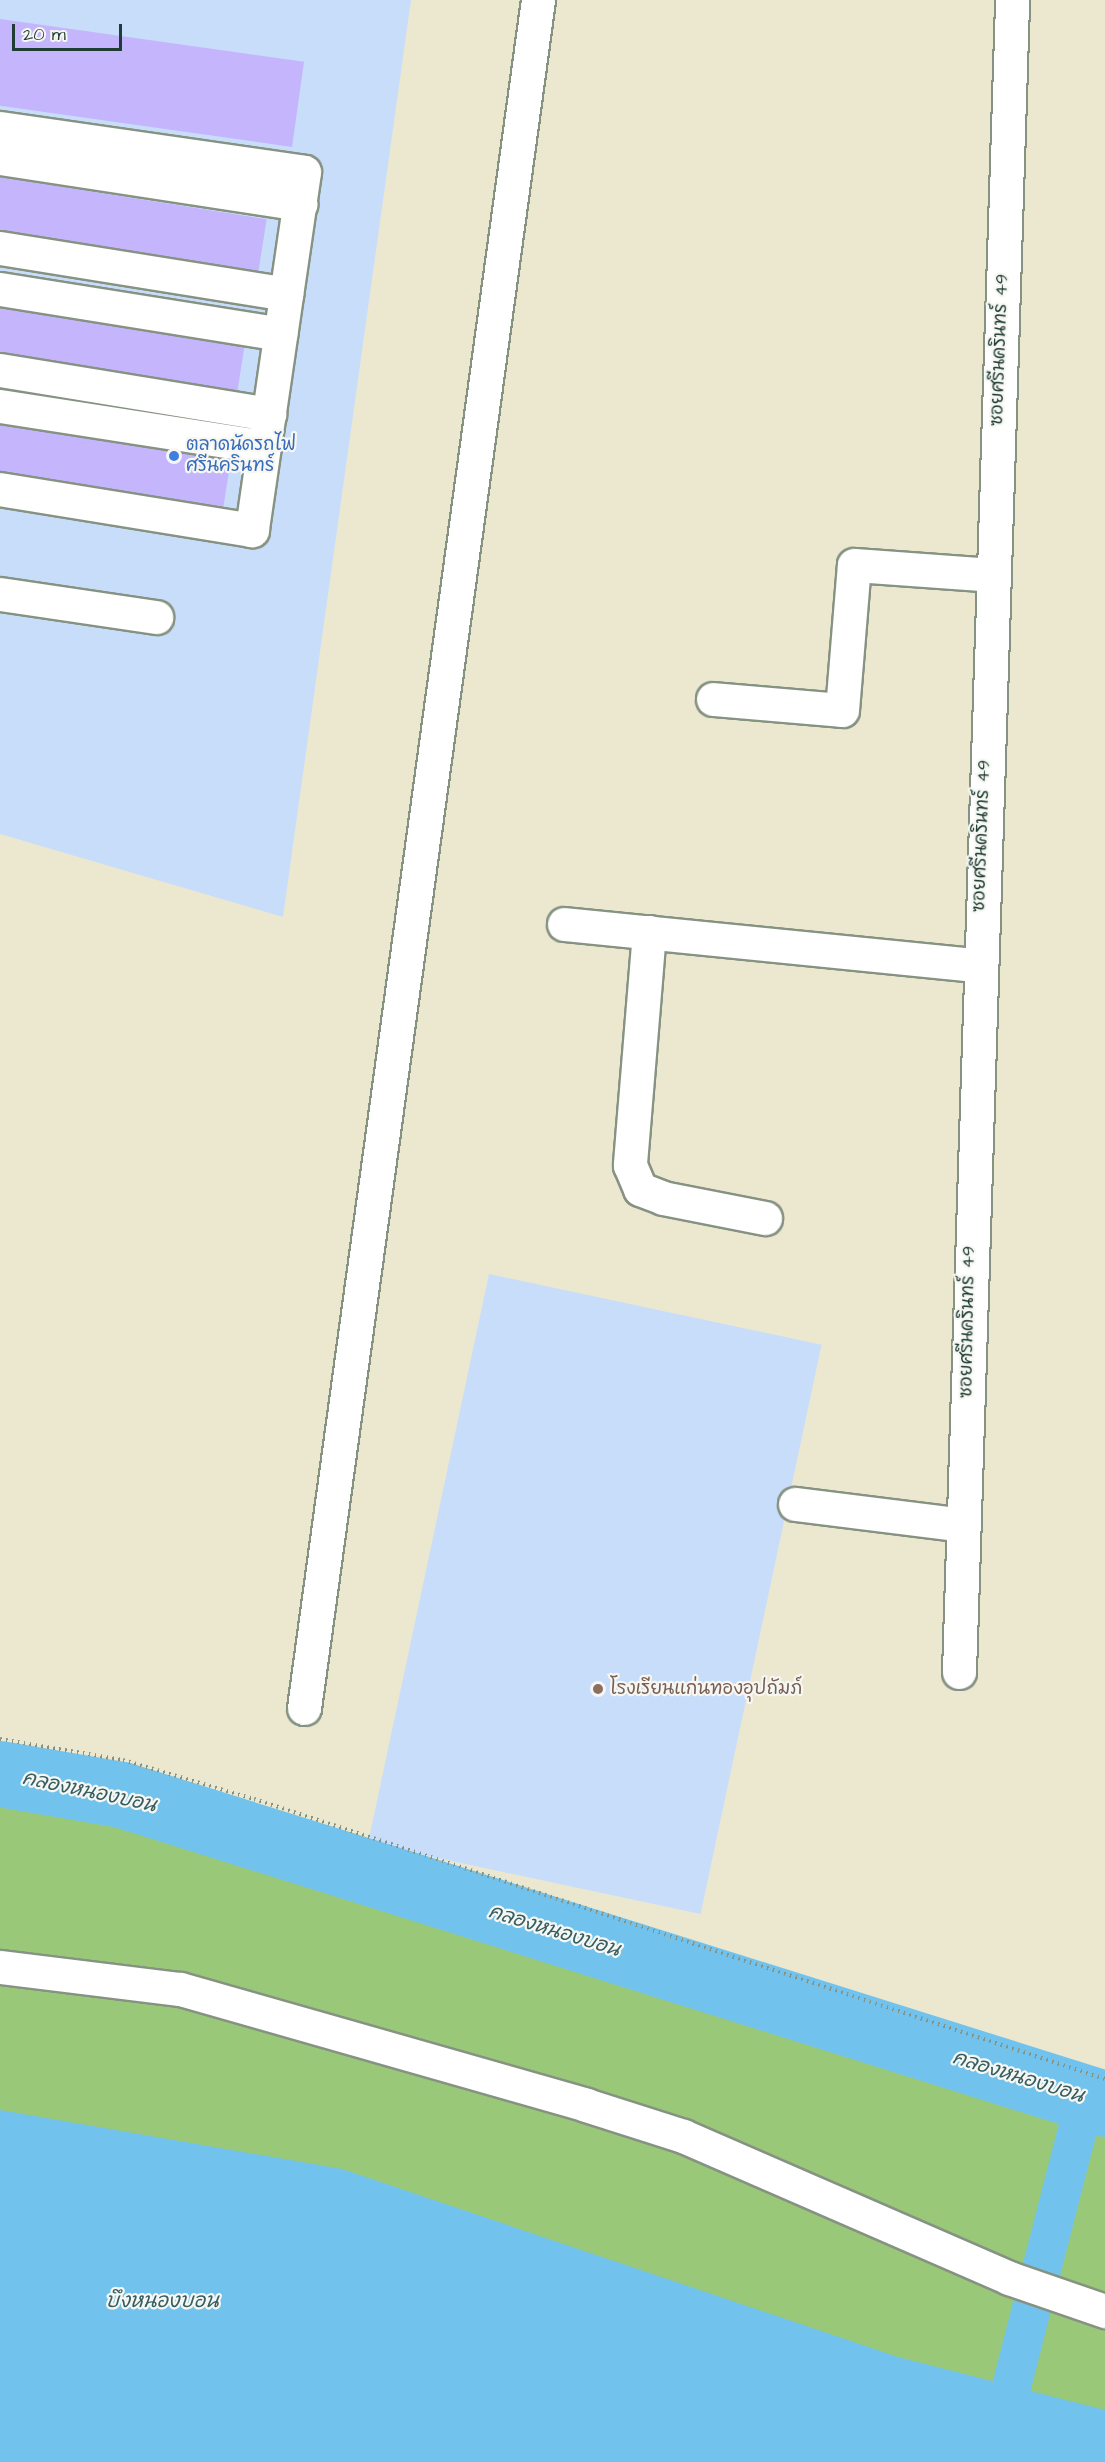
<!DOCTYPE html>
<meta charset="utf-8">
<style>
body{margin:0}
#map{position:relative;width:1105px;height:2462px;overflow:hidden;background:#ece8d0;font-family:"Architects Daughter","Playpen Sans Thai",sans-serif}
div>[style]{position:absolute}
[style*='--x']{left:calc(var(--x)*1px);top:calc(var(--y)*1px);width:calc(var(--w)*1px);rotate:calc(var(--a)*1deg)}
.built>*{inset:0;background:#c8ddf9;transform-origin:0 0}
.green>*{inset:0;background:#99c978}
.water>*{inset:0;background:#71c3ed}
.canal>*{height:39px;margin:-19.5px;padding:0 19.5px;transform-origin:19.5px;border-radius:19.5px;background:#71c3ed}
.river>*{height:66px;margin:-33px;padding:0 33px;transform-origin:33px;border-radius:33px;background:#71c3ed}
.building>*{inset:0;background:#c5b5fd;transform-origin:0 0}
.path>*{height:4px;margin-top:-2px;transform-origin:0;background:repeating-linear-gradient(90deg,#869282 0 1.5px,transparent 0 6px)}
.roads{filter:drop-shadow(2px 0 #869282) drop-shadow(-2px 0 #869282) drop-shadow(0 2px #869282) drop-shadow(0 -2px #869282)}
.minor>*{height:33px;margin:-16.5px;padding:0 16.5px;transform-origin:16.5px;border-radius:16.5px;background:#fff}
.dots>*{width:16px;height:16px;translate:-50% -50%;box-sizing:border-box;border:3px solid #f6f6f2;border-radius:50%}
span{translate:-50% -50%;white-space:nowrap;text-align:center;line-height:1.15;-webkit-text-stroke:4.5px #f6f6f2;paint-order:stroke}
.street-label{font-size:18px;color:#1f3d34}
.shop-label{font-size:18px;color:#366cbe}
.left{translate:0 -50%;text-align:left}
.education-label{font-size:18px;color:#785e54}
.water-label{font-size:20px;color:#345e62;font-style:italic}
.scale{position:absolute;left:12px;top:24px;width:110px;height:27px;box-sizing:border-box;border:3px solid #1f3d34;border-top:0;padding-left:8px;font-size:18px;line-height:21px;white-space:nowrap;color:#1f3d34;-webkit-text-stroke:4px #f6f6f2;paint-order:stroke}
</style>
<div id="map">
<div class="built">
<div style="clip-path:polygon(0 0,411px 0,283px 917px,0 834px)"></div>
<div style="left:489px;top:1274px;width:340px;height:582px;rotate:12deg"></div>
</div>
<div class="green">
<div style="clip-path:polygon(0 1774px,122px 1795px,1105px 2104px,1105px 2462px,0 2462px)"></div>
</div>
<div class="water">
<div style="clip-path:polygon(0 2110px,342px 2169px,898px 2357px,1105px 2410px,1105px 2462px,0 2462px)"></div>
</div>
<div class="canal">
<div style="--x:1011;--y:2386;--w:297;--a:-75.6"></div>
</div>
<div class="river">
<div style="--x:0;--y:1774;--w:124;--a:9.8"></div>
<div style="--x:122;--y:1795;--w:1030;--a:17.45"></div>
</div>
<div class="building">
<div style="left:0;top:19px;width:307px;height:86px;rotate:8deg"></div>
<div style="left:0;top:177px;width:270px;height:64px;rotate:9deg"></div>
<div style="left:0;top:298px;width:249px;height:64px;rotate:9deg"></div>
<div style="left:0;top:415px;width:235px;height:64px;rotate:9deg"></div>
</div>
<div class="path">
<div style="--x:0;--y:1739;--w:125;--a:9.7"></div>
<div style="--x:123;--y:1760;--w:137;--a:16.6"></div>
<div style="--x:254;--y:1799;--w:896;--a:18.21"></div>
</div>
<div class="roads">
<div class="minor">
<div style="--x:0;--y:128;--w:307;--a:8.2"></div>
<div style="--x:304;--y:172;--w:362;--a:98.3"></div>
<div style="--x:252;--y:530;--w:255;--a:-170.8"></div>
<div style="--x:0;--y:158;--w:304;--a:8.7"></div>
<div style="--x:0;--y:248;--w:290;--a:9.1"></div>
<div style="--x:0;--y:289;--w:284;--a:9.1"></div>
<div style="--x:0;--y:370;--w:273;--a:9.3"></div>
<div style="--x:0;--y:406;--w:267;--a:8.8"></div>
<div style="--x:0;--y:594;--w:158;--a:8.4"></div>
<div style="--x:713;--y:699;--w:129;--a:4.9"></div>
<div style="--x:842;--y:710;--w:145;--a:-85.3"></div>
<div style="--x:854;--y:565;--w:139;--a:4.1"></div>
<div style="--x:564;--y:924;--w:415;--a:5.7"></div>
<div style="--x:649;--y:932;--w:234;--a:94.7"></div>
<div style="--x:630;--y:1165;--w:26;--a:67"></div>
<div style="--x:640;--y:1189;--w:25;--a:21"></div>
<div style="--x:663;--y:1198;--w:104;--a:11.1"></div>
<div style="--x:795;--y:1504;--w:169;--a:7.1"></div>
<div style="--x:959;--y:1672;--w:1673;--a:-88.18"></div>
<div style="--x:304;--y:1708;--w:1724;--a:-82.2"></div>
<div style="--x:0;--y:1967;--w:181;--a:7"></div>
<div style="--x:180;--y:1989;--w:422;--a:15.9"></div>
<div style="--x:586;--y:2105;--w:102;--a:17.7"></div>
<div style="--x:683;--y:2136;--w:356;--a:23.5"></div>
<div style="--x:1009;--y:2278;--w:102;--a:19"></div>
</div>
</div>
<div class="dots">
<div style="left:174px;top:456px;background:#3f7fe0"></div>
<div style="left:598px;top:1689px;background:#8d6e63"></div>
</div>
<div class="street-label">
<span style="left:1000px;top:350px;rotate:-88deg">ซอยศรีนครินทร์ 49</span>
<span style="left:982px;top:836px;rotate:-88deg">ซอยศรีนครินทร์ 49</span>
<span style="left:968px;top:1322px;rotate:-89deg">ซอยศรีนครินทร์ 49</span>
</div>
<div class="shop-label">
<span class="left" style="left:186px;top:456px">ตลาดนัดรถไฟ<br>ศรีนครินทร์</span>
</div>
<div class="education-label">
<span class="left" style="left:610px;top:1689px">โรงเรียนแก่นทองอุปถัมภ์</span>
</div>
<div class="water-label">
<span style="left:89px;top:1792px;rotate:12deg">คลองหนองบอน</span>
<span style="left:554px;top:1931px;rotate:17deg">คลองหนองบอน</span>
<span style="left:1018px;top:2077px;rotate:17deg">คลองหนองบอน</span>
<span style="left:162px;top:2301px">บึงหนองบอน</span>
</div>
<div class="scale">20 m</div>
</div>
